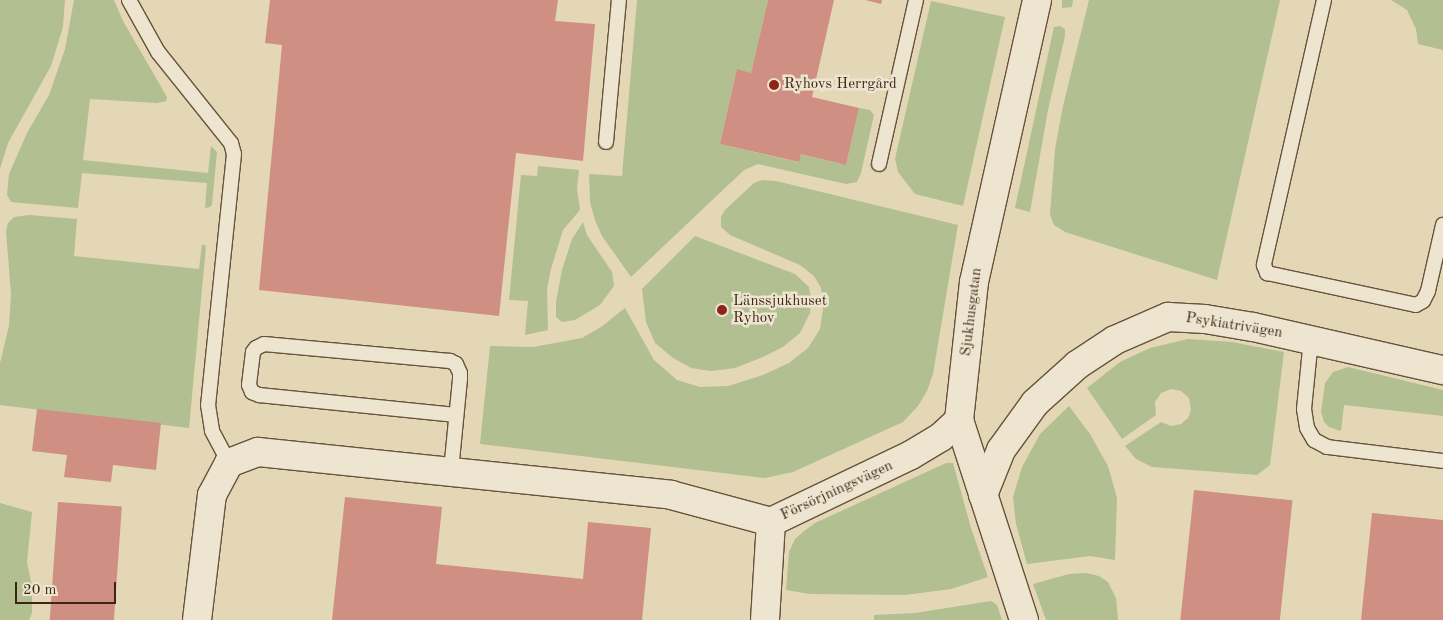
<!DOCTYPE html>
<meta charset="utf-8">
<style>
body{margin:0}
#map{position:relative;width:1443px;height:620px;overflow:hidden;background:#e4d7b6;font-family:"Old Standard TT",serif}
div>[style]{position:absolute}
[style*='--x']{left:calc(var(--x)*1px);top:calc(var(--y)*1px);width:calc(var(--w)*1px);rotate:calc(var(--a)*1deg)}
.green>*{inset:0;background:#b2bf90}
.building>*{inset:0;background:#d08f83;transform-origin:0 0}
.roads{filter:drop-shadow(1px 0 #67523c) drop-shadow(-1px 0 #67523c) drop-shadow(0 1px #67523c) drop-shadow(0 -1px #67523c)}
.lane>*{height:14px;margin:-7px;padding:0 7px;transform-origin:7px;border-radius:7px;background:#ede5d0}
.street>*{height:28px;margin:-14px;padding:0 14px;transform-origin:14px;border-radius:14px;background:#ede5d0}
.dots>*{width:14px;height:14px;translate:-50% -50%;box-sizing:border-box;border:2px solid #ede5d0;border-radius:50%}
span{translate:-50% -50%;white-space:nowrap;text-align:center;line-height:1.15;-webkit-text-stroke:5px #ede5d0;paint-order:stroke}
.poi-label{font-size:15px;color:#3d2513}
.left{translate:0 -50%;text-align:left}
.street-label{font-size:15px;color:#3d2513}
.scale{position:absolute;left:15px;top:582px;width:101px;height:22px;box-sizing:border-box;border:2px solid #3d2513;border-top:0;padding-left:6px;font-size:15px;line-height:18px;white-space:nowrap;color:#3d2513;-webkit-text-stroke:4px #ede5d0;paint-order:stroke}
</style>
<div id="map">
<div class="green">
<div style="clip-path:polygon(0 0,65px 0,63px 27px,51px 66px,8px 143px,0 169px)"></div>
<div style="clip-path:polygon(74px 0,114px 0,123px 21px,167px 97px,166px 101px,157px 103px,90px 99px,83px 160px,208px 173px,211px 146px,217px 152px,212px 204px,210px 207px,205px 208px,207px 183px,82px 173px,78px 208px,11px 202px,7px 195px,9px 174px,27px 133px,49px 95px,65px 49px)"></div>
<div style="clip-path:polygon(637px 0,768px 0,751px 73px,737px 70px,720px 144px,798px 162px,801px 154px,846px 165px,859px 108px,870px 110px,874px 115px,861px 173px,857px 182px,846px 184px,758px 164px,744px 170px,631px 277px,602px 236px,595px 220px,590px 202px,589px 174px,622px 176px)"></div>
<div style="clip-path:polygon(1062px 0,1073px 0,1072px 7px,1062px 8px)"></div>
<div style="clip-path:polygon(1089px 0,1280px 0,1217px 280px,1065px 232px,1054px 225px,1050px 215px,1055px 149px,1063px 106px)"></div>
<div style="clip-path:polygon(1391px 0,1443px 0,1443px 50px,1418px 44px,1416px 29px,1407px 10px)"></div>
<div style="clip-path:polygon(931px 1px,1005px 17px,963px 206px,915px 194px,898px 172px,895px 159px)"></div>
<div style="clip-path:polygon(1060px 26px,1065px 29px,1065px 36px,1048px 110px,1030px 212px,1015px 208px,1054px 27px)"></div>
<div style="clip-path:polygon(538px 166px,579px 170px,577px 189px,580px 210px,563px 230px,551px 269px,547px 289px,548px 330px,525px 335px,528px 301px,509px 300px,521px 175px,537px 176px)"></div>
<div style="clip-path:polygon(762px 180px,776px 181px,958px 225px,933px 374px,927px 391px,918px 406px,903px 422px,793px 472px,765px 478px,480px 444px,490px 346px,533px 347px,582px 338px,601px 327px,625px 308px,654px 360px,677px 380px,700px 387px,728px 386px,763px 375px,789px 363px,808px 348px,820px 329px,823px 309px,821px 288px,814px 276px,800px 265px,730px 235px,721px 227px,721px 217px,725px 210px,754px 183px)"></div>
<div style="clip-path:polygon(29px 215px,77px 219px,74px 256px,199px 269px,202px 244px,206px 246px,189px 428px,0 405px,0 363px,9px 326px,11px 294px,6px 231px,8px 223px,14px 217px)"></div>
<div style="clip-path:polygon(583px 222px,587px 235px,612px 272px,614px 286px,600px 305px,575px 320px,562px 322px,556px 317px,556px 302px,562px 270px,572px 239px)"></div>
<div style="clip-path:polygon(695px 236px,795px 274px,809px 287px,811px 300px,810px 313px,800px 333px,783px 347px,763px 357px,735px 368px,711px 371px,691px 368px,673px 358px,655px 343px,646px 322px,642px 289px)"></div>
<div style="clip-path:polygon(1188px 339px,1232px 342px,1284px 352px,1270px 465px,1257px 475px,1152px 467px,1136px 459px,1125px 446px,1161px 422px,1171px 426px,1181px 424px,1188px 418px,1191px 410px,1189px 398px,1181px 391px,1171px 389px,1161px 393px,1155px 402px,1156px 415px,1122px 439px,1087px 388px,1120px 362px,1150px 348px)"></div>
<div style="clip-path:polygon(1348px 367px,1443px 390px,1443px 416px,1344px 405px,1341px 431px,1329px 427px,1324px 422px,1321px 412px,1325px 383px,1333px 372px)"></div>
<div style="clip-path:polygon(1069px 406px,1090px 434px,1108px 466px,1117px 498px,1115px 560px,1090px 556px,1027px 564px,1016px 524px,1013px 497px,1022px 467px,1040px 434px)"></div>
<div style="clip-path:polygon(946px 463px,953px 463px,971px 528px,988px 577px,951px 589px,905px 595px,810px 594px,786px 590px,789px 552px,795px 539px,804px 531px,815px 523px)"></div>
<div style="clip-path:polygon(0 503px,32px 512px,27px 562px,32px 586px,32px 613px,29px 620px,0 620px)"></div>
<div style="clip-path:polygon(1086px 573px,1099px 576px,1108px 582px,1116px 598px,1118px 620px,1046px 620px,1033px 584px,1069px 574px)"></div>
<div style="clip-path:polygon(991px 601px,997px 605px,1002px 620px,874px 620px,874px 615px,915px 613px)"></div>
</div>
<div class="building">
<div style="clip-path:polygon(270px 0,558px 0,555px 21px,595px 24px,583px 161px,516px 153px,499px 316px,259px 290px,282px 45px,265px 43px)"></div>
<div style="clip-path:polygon(768px 0,834px 0,812px 97px,859px 108px,846px 165px,801px 154px,799px 162px,720px 144px,737px 69px,751px 73px)"></div>
<div style="clip-path:polygon(865px 0,882px 0,881px 4px)"></div>
<div style="clip-path:polygon(37px 409px,161px 423px,156px 470px,113px 465px,111px 482px,64px 477px,67px 455px,32px 451px)"></div>
<div style="left:1194px;top:490px;width:99px;height:131px;rotate:6deg"></div>
<div style="clip-path:polygon(345px 497px,442px 507px,436px 564px,583px 579px,588px 522px,651px 528px,642px 620px,332px 620px)"></div>
<div style="left:58px;top:502px;width:64px;height:119px;rotate:4deg"></div>
<div style="clip-path:polygon(1372px 513px,1443px 520px,1443px 620px,1361px 620px)"></div>
</div>
<div class="roads">
<div class="lane">
<div style="--x:129;--y:0;--w:60;--a:60.9"></div>
<div style="--x:158;--y:52;--w:117;--a:51.3"></div>
<div style="--x:231;--y:143;--w:11;--a:75"></div>
<div style="--x:234;--y:154;--w:252;--a:95.9"></div>
<div style="--x:208;--y:405;--w:26;--a:81"></div>
<div style="--x:212;--y:431;--w:36;--a:62"></div>
<div style="--x:1324;--y:0;--w:272;--a:102.8"></div>
<div style="--x:1264;--y:265;--w:9;--a:69"></div>
<div style="--x:1267;--y:273;--w:152;--a:12.1"></div>
<div style="--x:1416;--y:305;--w:8;--a:-30"></div>
<div style="--x:1423;--y:301;--w:11;--a:-63"></div>
<div style="--x:1428;--y:291;--w:68;--a:-77.2"></div>
<div style="--x:606;--y:142;--w:143;--a:-84.8"></div>
<div style="--x:879;--y:164;--w:168;--a:-77.3"></div>
<div style="--x:1311;--y:339;--w:70;--a:95.7"></div>
<div style="--x:1304;--y:409;--w:19;--a:81"></div>
<div style="--x:1307;--y:428;--w:14;--a:60"></div>
<div style="--x:1314;--y:440;--w:15;--a:28"></div>
<div style="--x:1327;--y:447;--w:117;--a:6.9"></div>
<div style="--x:451;--y:471;--w:92;--a:-84.4"></div>
<div style="--x:460;--y:379;--w:6;--a:-90"></div>
<div style="--x:460;--y:373;--w:10;--a:-114"></div>
<div style="--x:456;--y:364;--w:7;--a:-153"></div>
<div style="--x:450;--y:361;--w:187;--a:-174.8"></div>
<div style="--x:264;--y:344;--w:9;--a:153"></div>
<div style="--x:256;--y:348;--w:5;--a:127"></div>
<div style="--x:253;--y:352;--w:33;--a:97"></div>
<div style="--x:249;--y:385;--w:8;--a:67"></div>
<div style="--x:252;--y:392;--w:8;--a:23"></div>
<div style="--x:259;--y:395;--w:198;--a:5.8"></div>
</div>
<div class="street">
<div style="--x:983;--y:495;--w:48;--a:-68.2"></div>
<div style="--x:1001;--y:450;--w:58;--a:-54.1"></div>
<div style="--x:1035;--y:403;--w:57;--a:-42.1"></div>
<div style="--x:1077;--y:365;--w:45;--a:-33.3"></div>
<div style="--x:1115;--y:340;--w:58;--a:-23.5"></div>
<div style="--x:1168;--y:317;--w:37;--a:3"></div>
<div style="--x:1205;--y:319;--w:49;--a:9.5"></div>
<div style="--x:1253;--y:327;--w:195;--a:12.8"></div>
<div style="--x:197;--y:620;--w:126;--a:-83.2"></div>
<div style="--x:212;--y:495;--w:36;--a:-62"></div>
<div style="--x:229;--y:463;--w:31;--a:-21"></div>
<div style="--x:258;--y:452;--w:415;--a:5.9"></div>
<div style="--x:671;--y:495;--w:104;--a:15.1"></div>
<div style="--x:765;--y:620;--w:98;--a:-86.5"></div>
<div style="--x:771;--y:522;--w:155;--a:-25.6"></div>
<div style="--x:911;--y:455;--w:35;--a:-31"></div>
<div style="--x:941;--y:437;--w:25;--a:-43"></div>
<div style="--x:1024;--y:620;--w:210;--a:-108"></div>
<div style="--x:959;--y:420;--w:139;--a:-83.8"></div>
<div style="--x:974;--y:282;--w:289;--a:-77.4"></div>
</div>
</div>
<div class="dots">
<div style="left:774px;top:85px;background:#8f2418"></div>
<div style="left:722px;top:310px;background:#8f2418"></div>
</div>
<div class="poi-label">
<span class="left" style="left:784px;top:85px">Ryhovs Herrgård</span>
<span class="left" style="left:733px;top:310px">Länssjukhuset<br>Ryhov</span>
</div>
<div class="street-label">
<span style="left:972px;top:312px;rotate:-83deg">Sjukhusgatan</span>
<span style="left:1234px;top:326px;rotate:9deg">Psykiatrivägen</span>
<span style="left:837px;top:491px;rotate:-25deg">Försörjningsvägen</span>
</div>
<div class="scale">20 m</div>
</div>
